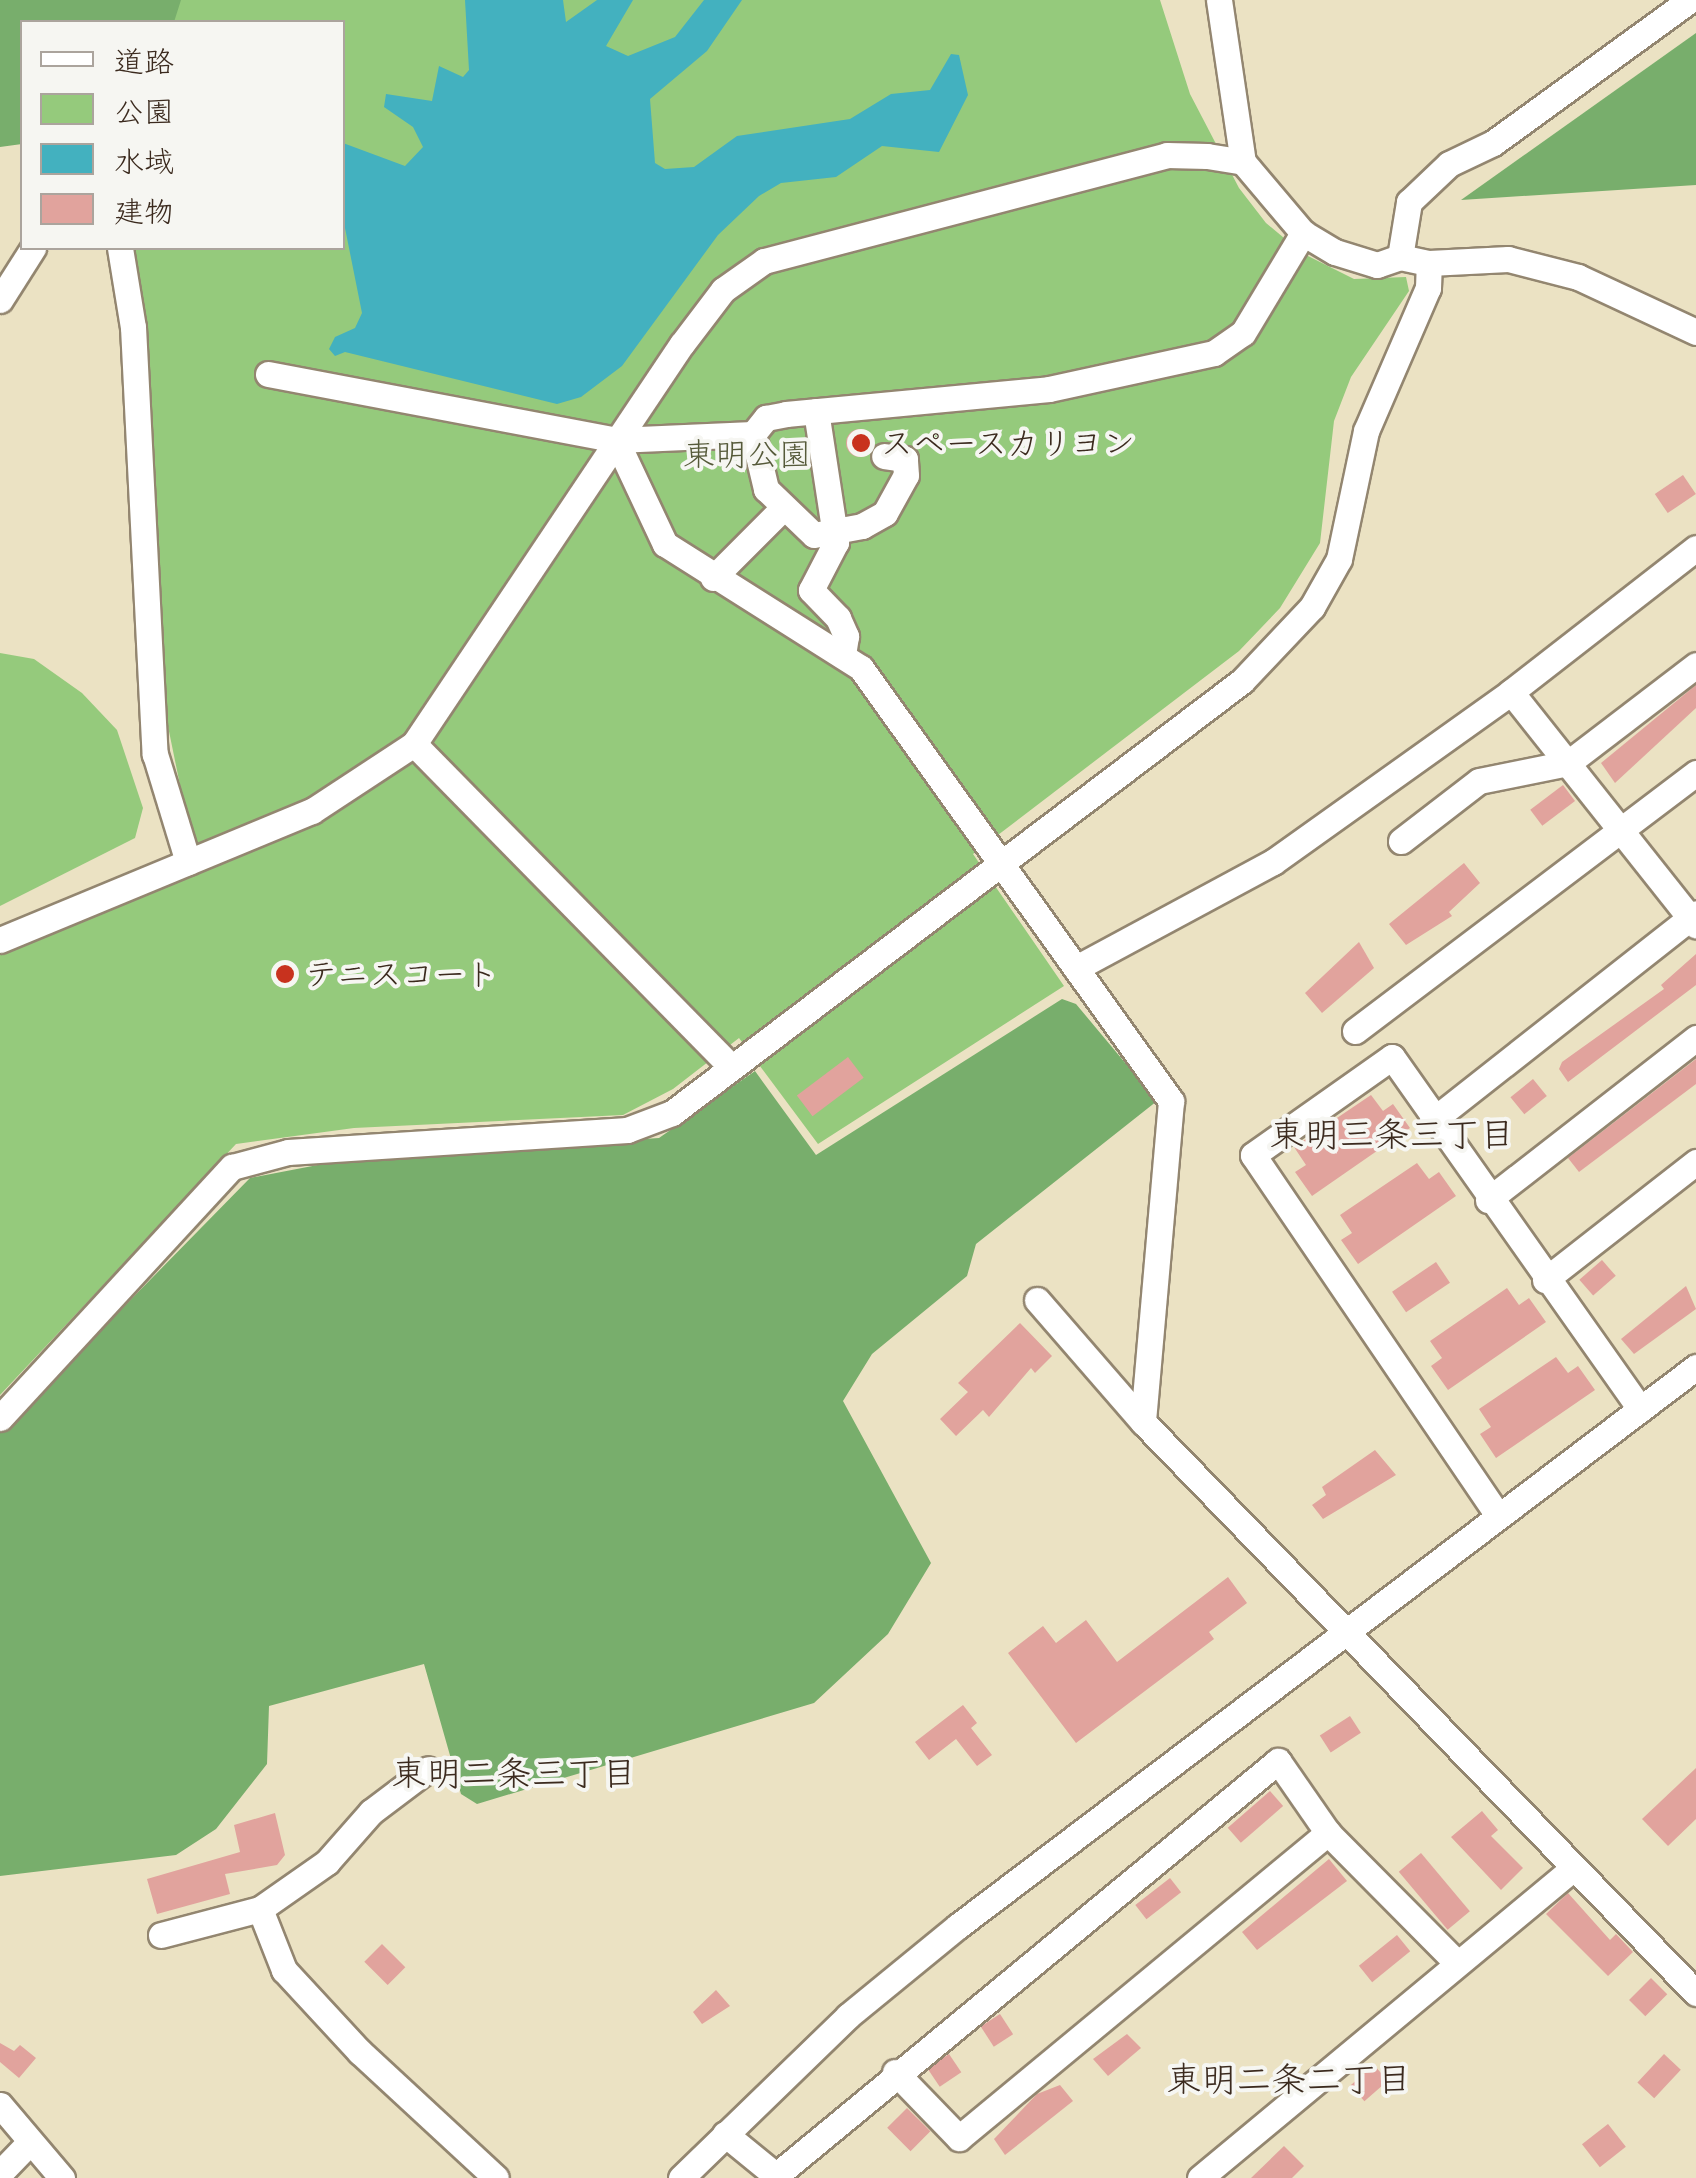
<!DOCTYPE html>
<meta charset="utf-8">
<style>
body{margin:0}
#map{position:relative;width:1696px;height:2178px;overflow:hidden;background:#ebe2c3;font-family:Itim,"Klee One",sans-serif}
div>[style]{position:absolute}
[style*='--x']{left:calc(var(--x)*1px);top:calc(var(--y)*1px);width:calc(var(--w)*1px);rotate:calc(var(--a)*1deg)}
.green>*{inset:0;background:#95ca7c}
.forest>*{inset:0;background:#78ae6c}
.water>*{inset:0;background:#43b1bf}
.building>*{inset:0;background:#e1a39d;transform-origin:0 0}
.round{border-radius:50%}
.roads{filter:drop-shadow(2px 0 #938670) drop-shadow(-2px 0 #938670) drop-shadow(0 2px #938670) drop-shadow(0 -2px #938670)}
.minor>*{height:25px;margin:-12.5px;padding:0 12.5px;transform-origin:12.5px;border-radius:12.5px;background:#fff}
.dots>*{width:28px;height:28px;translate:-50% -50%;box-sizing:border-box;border:5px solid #f6f6f2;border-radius:50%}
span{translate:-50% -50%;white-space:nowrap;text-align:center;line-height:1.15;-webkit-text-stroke:8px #f6f6f2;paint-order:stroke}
.poi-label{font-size:32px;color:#3b2a1e}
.left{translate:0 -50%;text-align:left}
.park-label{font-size:32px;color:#565a3a}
.neighbourhood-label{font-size:35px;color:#3b2a1e}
.legend{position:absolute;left:20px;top:20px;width:325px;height:230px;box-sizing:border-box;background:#f6f6f2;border:2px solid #aba49d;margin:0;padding:12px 18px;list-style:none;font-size:30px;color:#3b2a1e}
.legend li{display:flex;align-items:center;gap:20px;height:50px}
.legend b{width:50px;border:2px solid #aba49d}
</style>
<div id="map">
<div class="green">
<div style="clip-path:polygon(156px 0,1160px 0,1190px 94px,1239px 188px,1266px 223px,1302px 253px,1354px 279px,1406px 277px,1409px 291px,1351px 377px,1334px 421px,1320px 543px,1280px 608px,1239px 651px,973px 854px,1064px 986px,818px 1144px,739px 1038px,673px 1089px,623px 1115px,354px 1128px,236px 1144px,0 1395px,0 951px,197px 868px,163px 702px,130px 248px,342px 248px,342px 22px,141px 22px)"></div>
<div style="clip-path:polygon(0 653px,34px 659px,82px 693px,117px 730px,143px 808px,135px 838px,0 906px)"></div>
</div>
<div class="forest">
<div style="clip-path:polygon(0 0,181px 0,174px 22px,22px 22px,22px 144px,0 147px)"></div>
<div style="clip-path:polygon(1696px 33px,1696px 185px,1461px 200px)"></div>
<div style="clip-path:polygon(1062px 999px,1076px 1004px,1157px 1101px,976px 1244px,967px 1276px,872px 1354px,843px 1401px,931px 1563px,888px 1634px,814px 1703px,477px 1804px,461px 1794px,424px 1664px,269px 1706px,267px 1764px,216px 1829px,176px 1855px,0 1876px,0 1433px,250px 1178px,354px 1158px,659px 1138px,755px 1071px,816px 1155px)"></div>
</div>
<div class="water">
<div style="clip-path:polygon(465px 0,563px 0,566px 22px,597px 0,633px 0,606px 46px,628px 56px,675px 37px,704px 0,742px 0,707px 51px,650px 99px,655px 163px,665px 169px,694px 167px,737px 136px,850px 119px,891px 94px,930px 90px,951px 54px,959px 55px,968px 95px,939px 152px,882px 146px,836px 177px,781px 183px,759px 196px,718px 235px,622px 366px,581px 397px,557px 404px,345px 352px,335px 356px,329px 349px,335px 337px,355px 328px,362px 313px,343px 218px,343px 143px,405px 166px,423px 147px,413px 127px,384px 107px,386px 94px,432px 101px,439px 66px,463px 77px,469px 70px)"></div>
</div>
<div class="building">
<div class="round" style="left:846px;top:429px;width:28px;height:28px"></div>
<div style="left:1683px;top:475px;width:23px;height:34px;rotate:56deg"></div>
<div style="clip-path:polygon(1696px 685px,1696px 708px,1615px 783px,1601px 763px)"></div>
<div style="left:1563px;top:785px;width:20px;height:41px;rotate:53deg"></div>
<div style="clip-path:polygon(1464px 863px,1480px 883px,1449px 912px,1452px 916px,1406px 945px,1389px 924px)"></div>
<div style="clip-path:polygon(1359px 942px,1374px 968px,1322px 1013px,1305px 993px)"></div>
<div style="clip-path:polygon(1696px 954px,1696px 985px,1568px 1082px,1559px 1069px,1562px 1062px,1664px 989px,1661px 985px)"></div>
<div style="left:848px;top:1057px;width:26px;height:64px;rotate:53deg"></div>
<div style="clip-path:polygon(1696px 1059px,1696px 1084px,1579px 1172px,1568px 1158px)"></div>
<div style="left:1533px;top:1079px;width:22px;height:29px;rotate:51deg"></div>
<div style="clip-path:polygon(1371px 1095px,1383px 1111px,1393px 1104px,1410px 1128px,1312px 1196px,1295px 1172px,1306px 1165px,1294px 1147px)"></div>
<div style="clip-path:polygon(1417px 1163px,1429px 1179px,1439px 1172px,1456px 1196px,1358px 1264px,1341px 1240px,1352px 1233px,1340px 1215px)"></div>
<div style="left:1602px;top:1260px;width:21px;height:30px;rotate:49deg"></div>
<div style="left:1436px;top:1262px;width:25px;height:53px;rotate:56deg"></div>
<div style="clip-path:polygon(1686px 1286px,1696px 1309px,1634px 1354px,1621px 1339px)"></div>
<div style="clip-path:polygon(1507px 1288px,1519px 1305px,1529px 1298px,1546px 1322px,1448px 1390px,1431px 1366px,1442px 1358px,1430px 1341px)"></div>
<div style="clip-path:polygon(1020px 1323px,1052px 1356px,1035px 1373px,1031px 1368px,989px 1417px,983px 1410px,956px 1436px,940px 1419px,968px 1392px,958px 1383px)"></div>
<div style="clip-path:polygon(1556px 1357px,1568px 1373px,1578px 1366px,1595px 1390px,1496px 1458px,1480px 1434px,1491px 1427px,1479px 1409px)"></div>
<div style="clip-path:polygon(1375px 1450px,1396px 1475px,1323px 1519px,1312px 1505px,1326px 1495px,1322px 1487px)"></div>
<div style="clip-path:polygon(1228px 1577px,1247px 1603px,1209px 1632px,1214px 1639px,1076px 1743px,1008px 1653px,1043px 1626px,1056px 1643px,1086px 1620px,1117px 1662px)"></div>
<div style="clip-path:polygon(963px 1705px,977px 1723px,971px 1728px,992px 1755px,977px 1766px,956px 1739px,929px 1760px,915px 1742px)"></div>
<div style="left:1350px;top:1716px;width:20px;height:36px;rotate:57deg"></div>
<div style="clip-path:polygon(1696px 1768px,1696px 1819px,1668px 1846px,1642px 1819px)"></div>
<div style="left:1270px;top:1791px;width:20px;height:56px;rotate:49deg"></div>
<div style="clip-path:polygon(1482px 1811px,1498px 1830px,1491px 1836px,1523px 1868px,1501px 1890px,1451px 1837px)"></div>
<div style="clip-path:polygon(275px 1813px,285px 1855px,277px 1865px,225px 1874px,230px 1894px,157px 1914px,147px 1879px,240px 1852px,234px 1825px)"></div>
<div style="left:1421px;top:1853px;width:76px;height:29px;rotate:50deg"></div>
<div style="clip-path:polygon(1329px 1859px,1347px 1881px,1257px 1950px,1242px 1932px)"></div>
<div style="left:1170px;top:1878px;width:18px;height:44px;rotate:52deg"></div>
<div style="clip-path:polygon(1568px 1893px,1610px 1940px,1616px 1934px,1633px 1952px,1608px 1976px,1546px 1914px)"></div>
<div style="left:1397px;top:1935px;width:21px;height:49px;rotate:51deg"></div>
<div style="left:382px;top:1944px;width:33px;height:25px;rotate:45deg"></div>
<div style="left:1651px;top:1978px;width:23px;height:31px;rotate:45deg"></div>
<div style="clip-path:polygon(716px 1990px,730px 2006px,702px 2024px,693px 2012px)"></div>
<div style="left:1000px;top:2014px;width:24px;height:23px;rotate:57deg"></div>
<div style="clip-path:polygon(1127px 2034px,1141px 2048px,1108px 2076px,1093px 2059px)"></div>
<div style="clip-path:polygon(0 2043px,14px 2051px,20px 2045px,36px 2058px,19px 2078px,0 2062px)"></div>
<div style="left:949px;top:2054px;width:22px;height:26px;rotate:56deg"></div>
<div style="left:1664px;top:2054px;width:23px;height:39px;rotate:43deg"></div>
<div style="left:1374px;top:2065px;width:21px;height:31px;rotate:49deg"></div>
<div style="clip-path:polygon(1060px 2085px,1073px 2101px,1005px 2155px,994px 2139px,1037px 2094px)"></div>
<div style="left:907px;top:2108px;width:33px;height:28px;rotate:45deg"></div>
<div style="left:1608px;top:2124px;width:29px;height:33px;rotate:52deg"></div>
<div style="clip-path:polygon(1284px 2146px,1304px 2166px,1292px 2178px,1251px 2178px)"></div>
</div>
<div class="roads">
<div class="minor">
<div style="--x:1219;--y:0;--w:164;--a:81.6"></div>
<div style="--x:120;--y:248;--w:80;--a:80.7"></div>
<div style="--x:133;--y:327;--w:428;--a:87.1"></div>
<div style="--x:155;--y:754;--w:113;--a:73"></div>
<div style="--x:1400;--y:257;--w:56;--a:-80.7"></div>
<div style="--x:1409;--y:202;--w:55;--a:-43.5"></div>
<div style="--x:1449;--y:164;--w:49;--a:-25.5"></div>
<div style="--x:1493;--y:143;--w:243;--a:-36"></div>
<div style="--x:0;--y:300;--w:62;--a:-57.6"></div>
<div style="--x:268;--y:374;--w:354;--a:10.7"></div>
<div style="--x:616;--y:440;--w:137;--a:-2.5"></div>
<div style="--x:753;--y:434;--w:21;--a:-51"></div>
<div style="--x:766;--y:418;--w:20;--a:-11"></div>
<div style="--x:786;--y:414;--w:264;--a:-5.4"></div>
<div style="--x:1049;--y:389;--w:169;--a:-12.3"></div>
<div style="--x:1214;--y:353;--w:35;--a:-35"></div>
<div style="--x:1243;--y:333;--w:117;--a:-59"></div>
<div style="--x:816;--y:411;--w:133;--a:81.3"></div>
<div style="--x:836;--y:542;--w:54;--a:117.5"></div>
<div style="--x:811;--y:590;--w:39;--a:46"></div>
<div style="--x:838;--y:618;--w:20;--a:66"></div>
<div style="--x:846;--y:636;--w:20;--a:99"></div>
<div style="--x:753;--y:434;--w:57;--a:76.7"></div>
<div style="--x:766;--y:489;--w:66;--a:43.8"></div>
<div style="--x:814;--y:535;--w:49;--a:-10.6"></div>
<div style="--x:862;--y:526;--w:26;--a:-29"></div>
<div style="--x:885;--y:513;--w:43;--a:-61.1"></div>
<div style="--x:906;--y:475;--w:16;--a:-94"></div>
<div style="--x:905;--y:459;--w:21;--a:-172"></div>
<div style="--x:616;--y:440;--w:115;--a:64.8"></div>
<div style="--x:665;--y:544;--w:232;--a:32.3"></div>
<div style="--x:861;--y:668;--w:533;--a:54.4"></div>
<div style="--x:1171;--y:1101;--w:322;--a:95"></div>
<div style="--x:713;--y:578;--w:98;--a:-45"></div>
<div style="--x:1511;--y:692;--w:298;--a:51.6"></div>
<div style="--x:414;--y:744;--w:449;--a:45.5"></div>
<div style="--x:1401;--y:841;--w:98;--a:-37.6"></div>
<div style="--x:1479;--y:781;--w:91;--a:-11.4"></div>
<div style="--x:1568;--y:763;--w:161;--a:-37.4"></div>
<div style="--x:0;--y:940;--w:338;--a:-22.5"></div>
<div style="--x:312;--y:811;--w:122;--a:-33.3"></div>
<div style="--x:414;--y:744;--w:481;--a:-56.2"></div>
<div style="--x:682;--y:344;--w:68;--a:-52.8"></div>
<div style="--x:723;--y:290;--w:50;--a:-35.3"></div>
<div style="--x:764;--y:261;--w:417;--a:-14.7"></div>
<div style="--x:1167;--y:155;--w:40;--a:1.4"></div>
<div style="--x:1207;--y:156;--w:36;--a:9"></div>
<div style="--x:1243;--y:162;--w:93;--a:49.8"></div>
<div style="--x:1303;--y:233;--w:37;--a:31"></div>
<div style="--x:1335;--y:252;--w:44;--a:17.2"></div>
<div style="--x:1377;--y:265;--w:24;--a:-19"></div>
<div style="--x:1400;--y:257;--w:30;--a:12"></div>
<div style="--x:1429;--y:263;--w:79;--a:-2.9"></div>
<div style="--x:1508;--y:259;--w:72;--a:14.4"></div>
<div style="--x:1578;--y:277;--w:130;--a:25"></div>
<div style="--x:1076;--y:968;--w:224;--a:-28.3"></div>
<div style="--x:1273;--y:862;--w:292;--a:-35.5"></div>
<div style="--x:1511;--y:692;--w:234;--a:-37.9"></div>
<div style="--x:1355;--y:1031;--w:428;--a:-37.1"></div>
<div style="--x:1432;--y:1121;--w:336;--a:-38.2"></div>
<div style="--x:1488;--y:1200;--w:264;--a:-37.9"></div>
<div style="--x:1545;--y:1280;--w:192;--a:-38"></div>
<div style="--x:1037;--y:1300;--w:162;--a:49"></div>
<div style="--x:1143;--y:1422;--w:795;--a:45.92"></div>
<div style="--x:0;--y:1418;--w:342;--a:-47.3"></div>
<div style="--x:232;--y:1167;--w:58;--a:-15"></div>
<div style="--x:288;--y:1152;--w:340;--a:-3.7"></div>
<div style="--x:627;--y:1130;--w:48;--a:-20.7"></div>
<div style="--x:672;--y:1113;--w:715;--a:-37.16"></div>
<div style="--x:1242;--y:681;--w:102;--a:-46.6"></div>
<div style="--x:1312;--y:607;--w:55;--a:-60.6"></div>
<div style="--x:1339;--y:559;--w:131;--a:-78.1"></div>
<div style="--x:1366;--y:431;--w:156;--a:-66.6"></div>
<div style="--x:1428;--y:288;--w:25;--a:-88"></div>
<div style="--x:1497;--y:1514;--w:434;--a:-124.2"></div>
<div style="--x:1253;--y:1155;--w:170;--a:-35.2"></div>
<div style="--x:1392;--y:1057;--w:431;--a:54.8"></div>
<div style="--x:260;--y:1909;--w:66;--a:68.5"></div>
<div style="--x:284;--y:1970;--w:112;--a:47.2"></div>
<div style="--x:360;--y:2052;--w:185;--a:42.8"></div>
<div style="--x:161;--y:1935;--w:102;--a:-14.7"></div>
<div style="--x:260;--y:1909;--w:82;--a:-35"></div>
<div style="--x:327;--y:1862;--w:67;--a:-48.7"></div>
<div style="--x:371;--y:1812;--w:71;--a:-37"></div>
<div style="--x:895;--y:2072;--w:92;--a:45.9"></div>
<div style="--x:959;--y:2138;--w:479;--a:-39.6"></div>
<div style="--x:0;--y:2105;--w:96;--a:49.7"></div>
<div style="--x:725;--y:2134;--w:70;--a:39.2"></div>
<div style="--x:0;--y:2173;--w:40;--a:-46"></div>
<div style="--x:681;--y:2178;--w:233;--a:-44.1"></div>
<div style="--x:848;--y:2016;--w:142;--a:-39.3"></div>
<div style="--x:958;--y:1926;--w:926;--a:-37.14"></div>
<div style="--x:773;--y:2178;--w:655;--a:-39.55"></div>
<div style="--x:1278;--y:1761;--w:88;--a:55.2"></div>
<div style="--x:1328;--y:1833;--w:183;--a:45.2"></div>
<div style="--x:1200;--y:2178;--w:482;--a:-39.7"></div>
</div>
</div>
<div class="dots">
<div style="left:861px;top:443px;background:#c8321e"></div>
<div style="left:285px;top:974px;background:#c8321e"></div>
</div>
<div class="poi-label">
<span class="left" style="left:881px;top:443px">スペースカリヨン</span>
<span class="left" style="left:305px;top:974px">テニスコート</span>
</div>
<div class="park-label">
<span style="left:747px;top:454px">東明公園</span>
</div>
<div class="neighbourhood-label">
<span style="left:1392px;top:1134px">東明三条三丁目</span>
<span style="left:514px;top:1773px">東明二条三丁目</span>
<span style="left:1289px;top:2079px">東明二条二丁目</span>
</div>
<ul class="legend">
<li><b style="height:12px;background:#fff"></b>道路</li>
<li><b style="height:28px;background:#95ca7c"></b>公園</li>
<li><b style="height:28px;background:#43b1bf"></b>水域</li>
<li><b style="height:28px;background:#e1a39d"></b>建物</li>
</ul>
</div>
